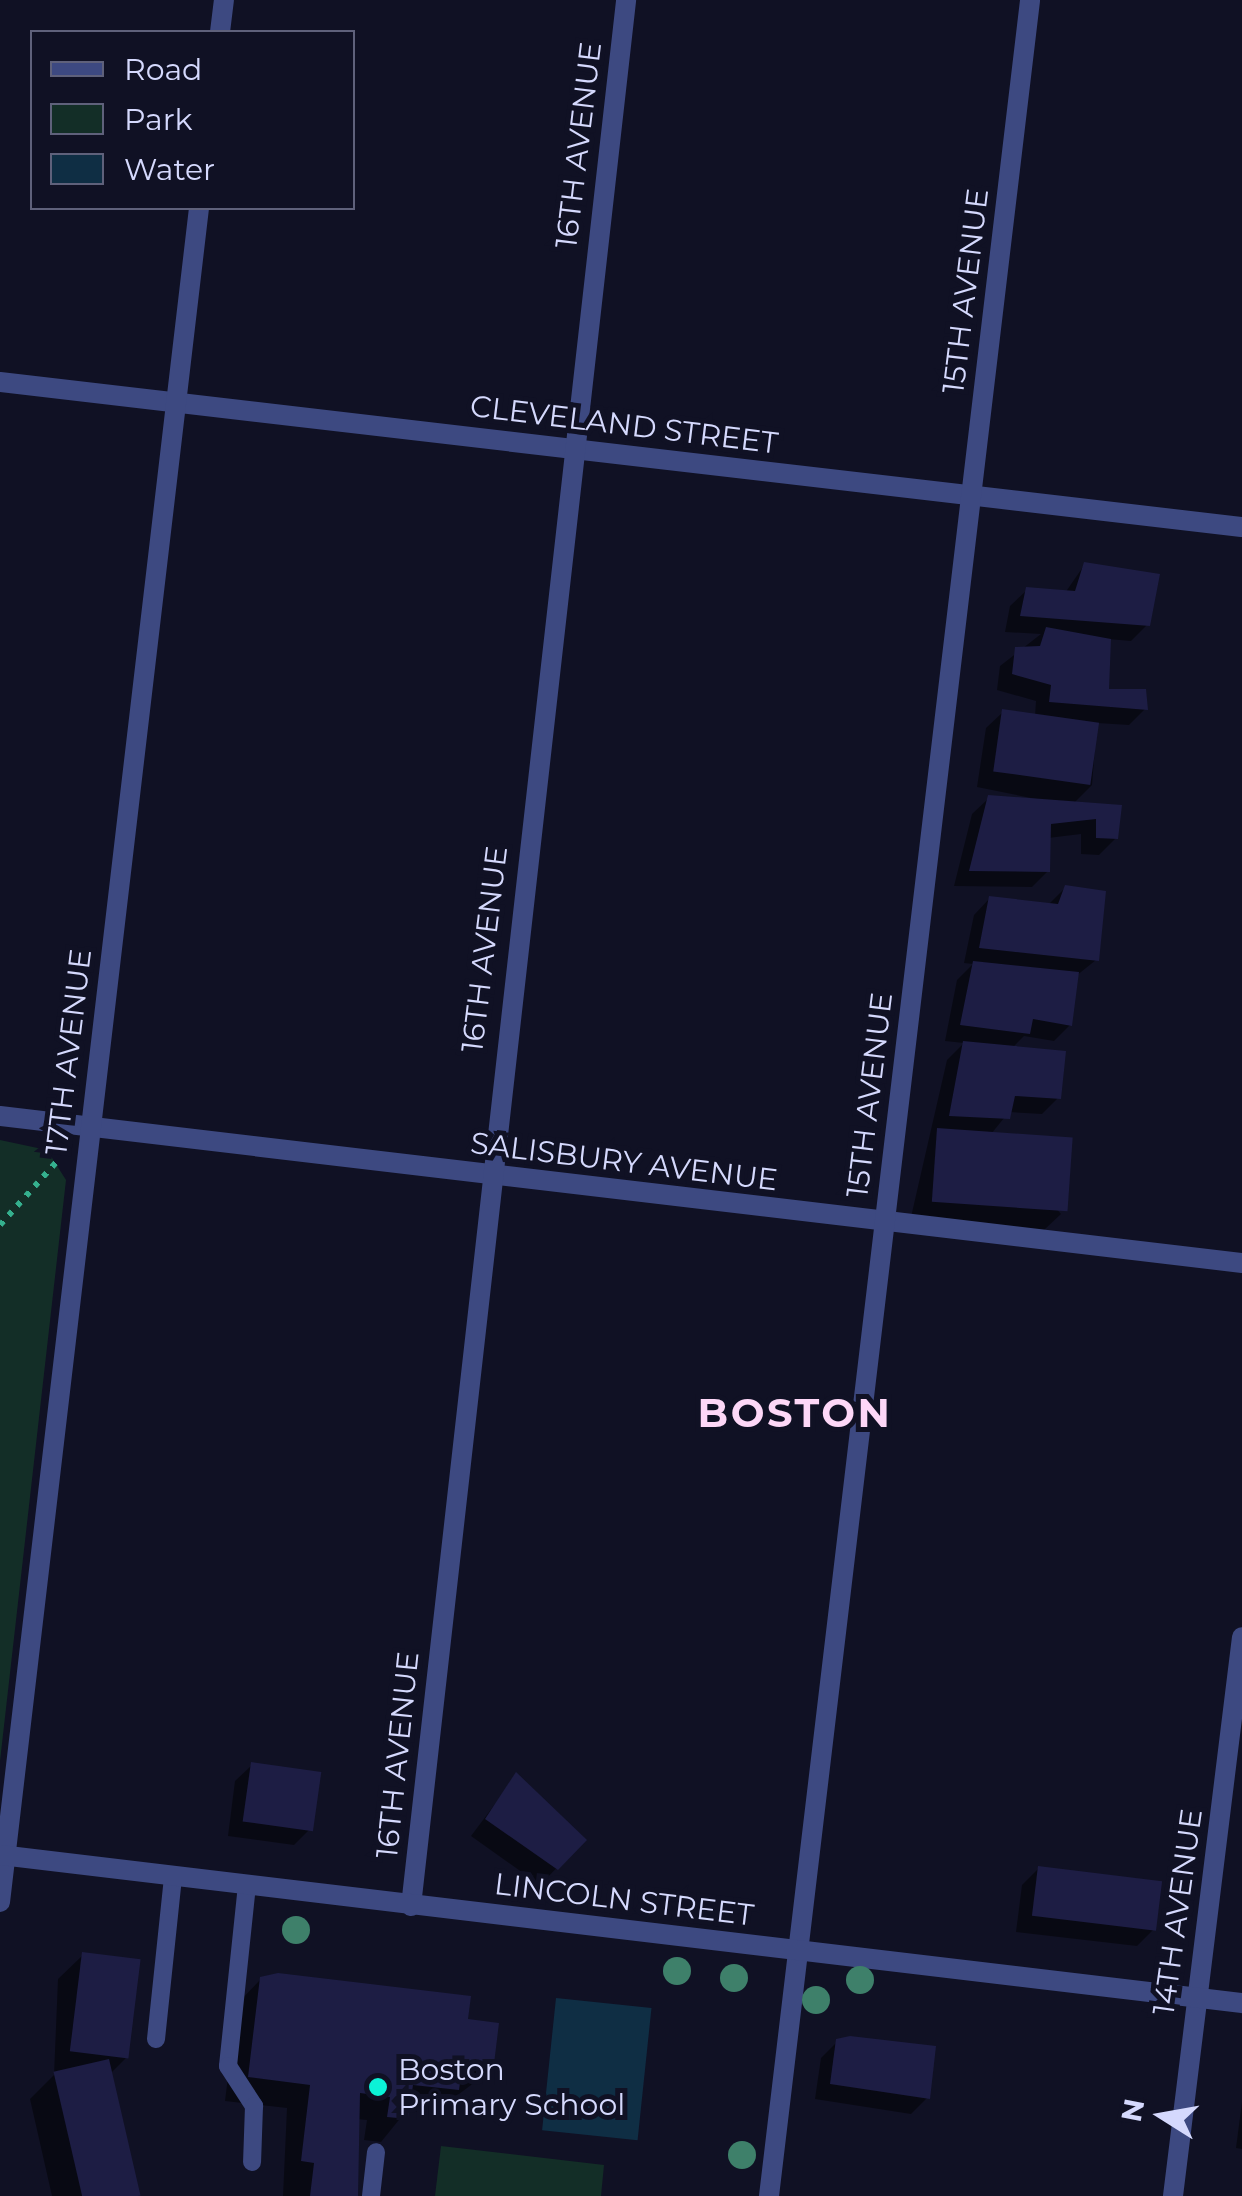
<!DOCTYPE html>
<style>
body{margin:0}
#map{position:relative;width:1242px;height:2196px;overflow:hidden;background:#101124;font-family:Montserrat,sans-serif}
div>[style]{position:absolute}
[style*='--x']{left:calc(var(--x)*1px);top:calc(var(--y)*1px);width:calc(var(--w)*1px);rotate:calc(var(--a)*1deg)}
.green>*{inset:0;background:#132e27}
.water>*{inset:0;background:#0f2e44;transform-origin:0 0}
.shadow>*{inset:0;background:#0007}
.building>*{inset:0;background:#1d1d44;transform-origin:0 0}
.path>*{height:6px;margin-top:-3px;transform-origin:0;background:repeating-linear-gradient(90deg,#35b08e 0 5px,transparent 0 13px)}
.service>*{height:18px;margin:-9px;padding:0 9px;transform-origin:9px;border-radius:9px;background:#3d4981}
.minor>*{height:20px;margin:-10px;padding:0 10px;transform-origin:10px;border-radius:10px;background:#3d4981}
.tertiary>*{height:20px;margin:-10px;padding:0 10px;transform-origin:10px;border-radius:10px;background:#3d4981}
.trees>*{width:28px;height:28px;margin:-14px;border-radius:50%;background:#3e806a}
.dots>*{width:28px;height:28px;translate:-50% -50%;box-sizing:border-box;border:5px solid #101124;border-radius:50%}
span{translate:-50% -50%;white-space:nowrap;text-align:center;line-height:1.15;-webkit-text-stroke:10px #101124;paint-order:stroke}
.street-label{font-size:30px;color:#d5d9fd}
.poi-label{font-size:30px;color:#d5d9fd}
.left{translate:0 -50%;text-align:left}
.district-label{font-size:40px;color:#fdd7f7;font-weight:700;letter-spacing:2.5px}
.legend{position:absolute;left:30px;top:30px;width:325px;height:180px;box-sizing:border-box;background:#101124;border:2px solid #5f617b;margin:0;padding:12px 18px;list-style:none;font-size:30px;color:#d5d9fd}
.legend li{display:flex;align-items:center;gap:20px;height:50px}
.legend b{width:50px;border:2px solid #5f617b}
.north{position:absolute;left:1112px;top:2066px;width:100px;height:100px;-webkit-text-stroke:8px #101124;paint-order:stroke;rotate:281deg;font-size:28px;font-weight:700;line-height:40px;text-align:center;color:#d5d9fd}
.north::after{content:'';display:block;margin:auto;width:35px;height:45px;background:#d5d9fd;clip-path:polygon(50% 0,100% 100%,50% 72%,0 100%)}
</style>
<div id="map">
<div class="green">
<div style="clip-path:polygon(0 1140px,47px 1150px,66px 1180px,0 1761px)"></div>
<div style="clip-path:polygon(441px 2146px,604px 2165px,601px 2196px,435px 2196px)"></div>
</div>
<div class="water">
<div style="left:556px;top:1998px;width:96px;height:133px;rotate:6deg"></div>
</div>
<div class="shadow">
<div style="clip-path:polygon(1085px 564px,1147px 625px,1131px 641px,1108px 639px,1107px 692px,1145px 709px,1129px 725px,1097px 723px,1092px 785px,1073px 804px,1119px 808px,1116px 838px,1099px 855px,1081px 854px,1081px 834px,1048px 838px,1048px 871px,1032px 887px,954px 886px,972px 814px,989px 798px,1056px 803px,977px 787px,986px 728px,1003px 712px,1035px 716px,1036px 701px,997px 690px,1000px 666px,1041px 634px,1005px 632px,1010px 606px,1027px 590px,1065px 593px)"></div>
<div style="clip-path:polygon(1065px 888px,1096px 960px,1076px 976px,1070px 1025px,1054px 1041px,1024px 1036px,1012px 1048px,1058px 1098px,1042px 1114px,1009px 1112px,991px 1134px,1061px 1214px,1044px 1230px,911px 1217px,947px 1060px,964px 1043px,945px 1041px,957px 980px,973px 964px,964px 963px,974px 915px,990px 898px,1048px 905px)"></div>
<div style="clip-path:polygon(252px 1765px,310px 1829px,294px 1845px,228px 1836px,235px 1781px)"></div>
<div style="clip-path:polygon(516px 1776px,584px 1840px,540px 1885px,471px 1836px)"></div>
<div style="clip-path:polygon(1038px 1869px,1153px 1930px,1137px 1946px,1016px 1932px,1022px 1885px)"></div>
<div style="clip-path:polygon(83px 1955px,128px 2056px,110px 2074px,137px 2196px,52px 2196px,30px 2099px,54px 2075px,58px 1979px)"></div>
<div style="clip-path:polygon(261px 1979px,466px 2021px,490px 2071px,432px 2114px,407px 2110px,381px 2142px,364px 2140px,367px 2120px,356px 2119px,350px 2196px,283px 2196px,287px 2108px,225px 2101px,237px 2004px)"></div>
<div style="clip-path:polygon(837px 2042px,927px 2098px,911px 2114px,815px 2099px,821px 2058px)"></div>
<div style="clip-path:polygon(1242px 2102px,1242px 2149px,1236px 2148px)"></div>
</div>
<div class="building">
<div style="clip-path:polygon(1084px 562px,1160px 574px,1150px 626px,1020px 616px,1026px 587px,1075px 591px)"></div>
<div style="clip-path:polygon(1046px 627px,1111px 639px,1109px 689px,1146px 689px,1148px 710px,1049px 702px,1051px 685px,1012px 674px,1015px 647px,1040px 646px)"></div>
<div style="left:1002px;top:709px;width:98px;height:63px;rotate:8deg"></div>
<div style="clip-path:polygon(988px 795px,1122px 805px,1118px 839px,1096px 838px,1096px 819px,1051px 824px,1050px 872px,969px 871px)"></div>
<div style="clip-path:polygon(1065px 885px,1106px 891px,1099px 961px,979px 948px,989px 896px,1058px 904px)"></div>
<div style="clip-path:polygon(973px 961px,1079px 972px,1072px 1026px,1033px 1019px,1030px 1034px,960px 1025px)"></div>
<div style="clip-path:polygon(963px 1041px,1066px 1051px,1061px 1099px,1015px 1096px,1010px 1119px,949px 1116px)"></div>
<div style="left:937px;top:1128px;width:136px;height:74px;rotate:4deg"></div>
<div style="left:251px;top:1762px;width:71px;height:60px;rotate:8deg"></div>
<div style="clip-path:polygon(516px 1772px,587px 1840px,558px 1870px,485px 1819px)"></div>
<div style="left:1038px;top:1866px;width:125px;height:50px;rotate:7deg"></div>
<div style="left:82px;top:1952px;width:59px;height:100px;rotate:7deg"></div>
<div style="clip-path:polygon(278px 1973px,471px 1996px,468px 2019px,499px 2023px,493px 2072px,462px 2069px,459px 2090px,413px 2085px,408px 2119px,387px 2117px,390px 2097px,360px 2093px,358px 2196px,310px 2196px,314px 2163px,301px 2161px,310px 2085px,248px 2077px,260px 1977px)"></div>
<div style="clip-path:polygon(850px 2036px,936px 2046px,930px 2099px,830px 2084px,836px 2039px)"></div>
<div style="left:109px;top:2059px;width:140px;height:57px;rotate:77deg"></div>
</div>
<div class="path">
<div style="--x:0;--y:1225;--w:89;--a:-48.2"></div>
</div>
<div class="service">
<div style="--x:247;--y:1885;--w:182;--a:96"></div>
<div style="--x:228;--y:2066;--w:48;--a:57"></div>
<div style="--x:254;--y:2106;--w:56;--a:92"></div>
<div style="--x:156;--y:2039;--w:164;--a:-84"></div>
<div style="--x:371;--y:2196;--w:44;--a:-83.5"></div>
</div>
<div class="minor">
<div style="--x:220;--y:32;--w:32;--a:-83"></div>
<div style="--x:0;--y:382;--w:1250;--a:6.66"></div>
<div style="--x:0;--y:1116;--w:1251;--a:6.75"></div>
<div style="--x:0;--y:1902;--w:1706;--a:-83.3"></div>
<div style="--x:411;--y:1906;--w:1918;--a:-83.56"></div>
<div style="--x:769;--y:2196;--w:2211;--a:-83.22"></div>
<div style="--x:1173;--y:2196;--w:563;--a:-82.96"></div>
</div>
<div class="tertiary">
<div style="--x:0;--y:1855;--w:1251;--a:6.8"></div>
</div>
<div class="trees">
<div style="left:296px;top:1930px"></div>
<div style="left:677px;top:1971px"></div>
<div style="left:734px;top:1978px"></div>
<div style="left:860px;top:1980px"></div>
<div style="left:816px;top:2000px"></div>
<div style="left:742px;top:2155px"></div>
</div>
<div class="dots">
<div style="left:378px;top:2087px;background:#0cf2d7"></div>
</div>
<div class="street-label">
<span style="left:579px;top:145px;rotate:-83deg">16TH AVENUE</span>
<span style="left:966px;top:291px;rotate:-83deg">15TH AVENUE</span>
<span style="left:624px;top:425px;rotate:7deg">CLEVELAND STREET</span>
<span style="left:485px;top:949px;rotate:-83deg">16TH AVENUE</span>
<span style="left:69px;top:1052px;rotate:-83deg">17TH AVENUE</span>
<span style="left:870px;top:1095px;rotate:-83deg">15TH AVENUE</span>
<span style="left:624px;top:1162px;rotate:7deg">SALISBURY AVENUE</span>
<span style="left:398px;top:1755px;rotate:-84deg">16TH AVENUE</span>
<span style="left:624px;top:1900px;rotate:7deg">LINCOLN STREET</span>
<span style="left:1178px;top:1912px;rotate:-82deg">14TH AVENUE</span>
</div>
<div class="poi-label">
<span class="left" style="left:398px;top:2087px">Boston<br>Primary School</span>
</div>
<div class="district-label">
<span style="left:795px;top:1413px">BOSTON</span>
</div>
<ul class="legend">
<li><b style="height:12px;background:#3d4981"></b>Road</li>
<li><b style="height:28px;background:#132e27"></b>Park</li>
<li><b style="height:28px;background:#0f2e44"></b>Water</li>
</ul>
<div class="north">N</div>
</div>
